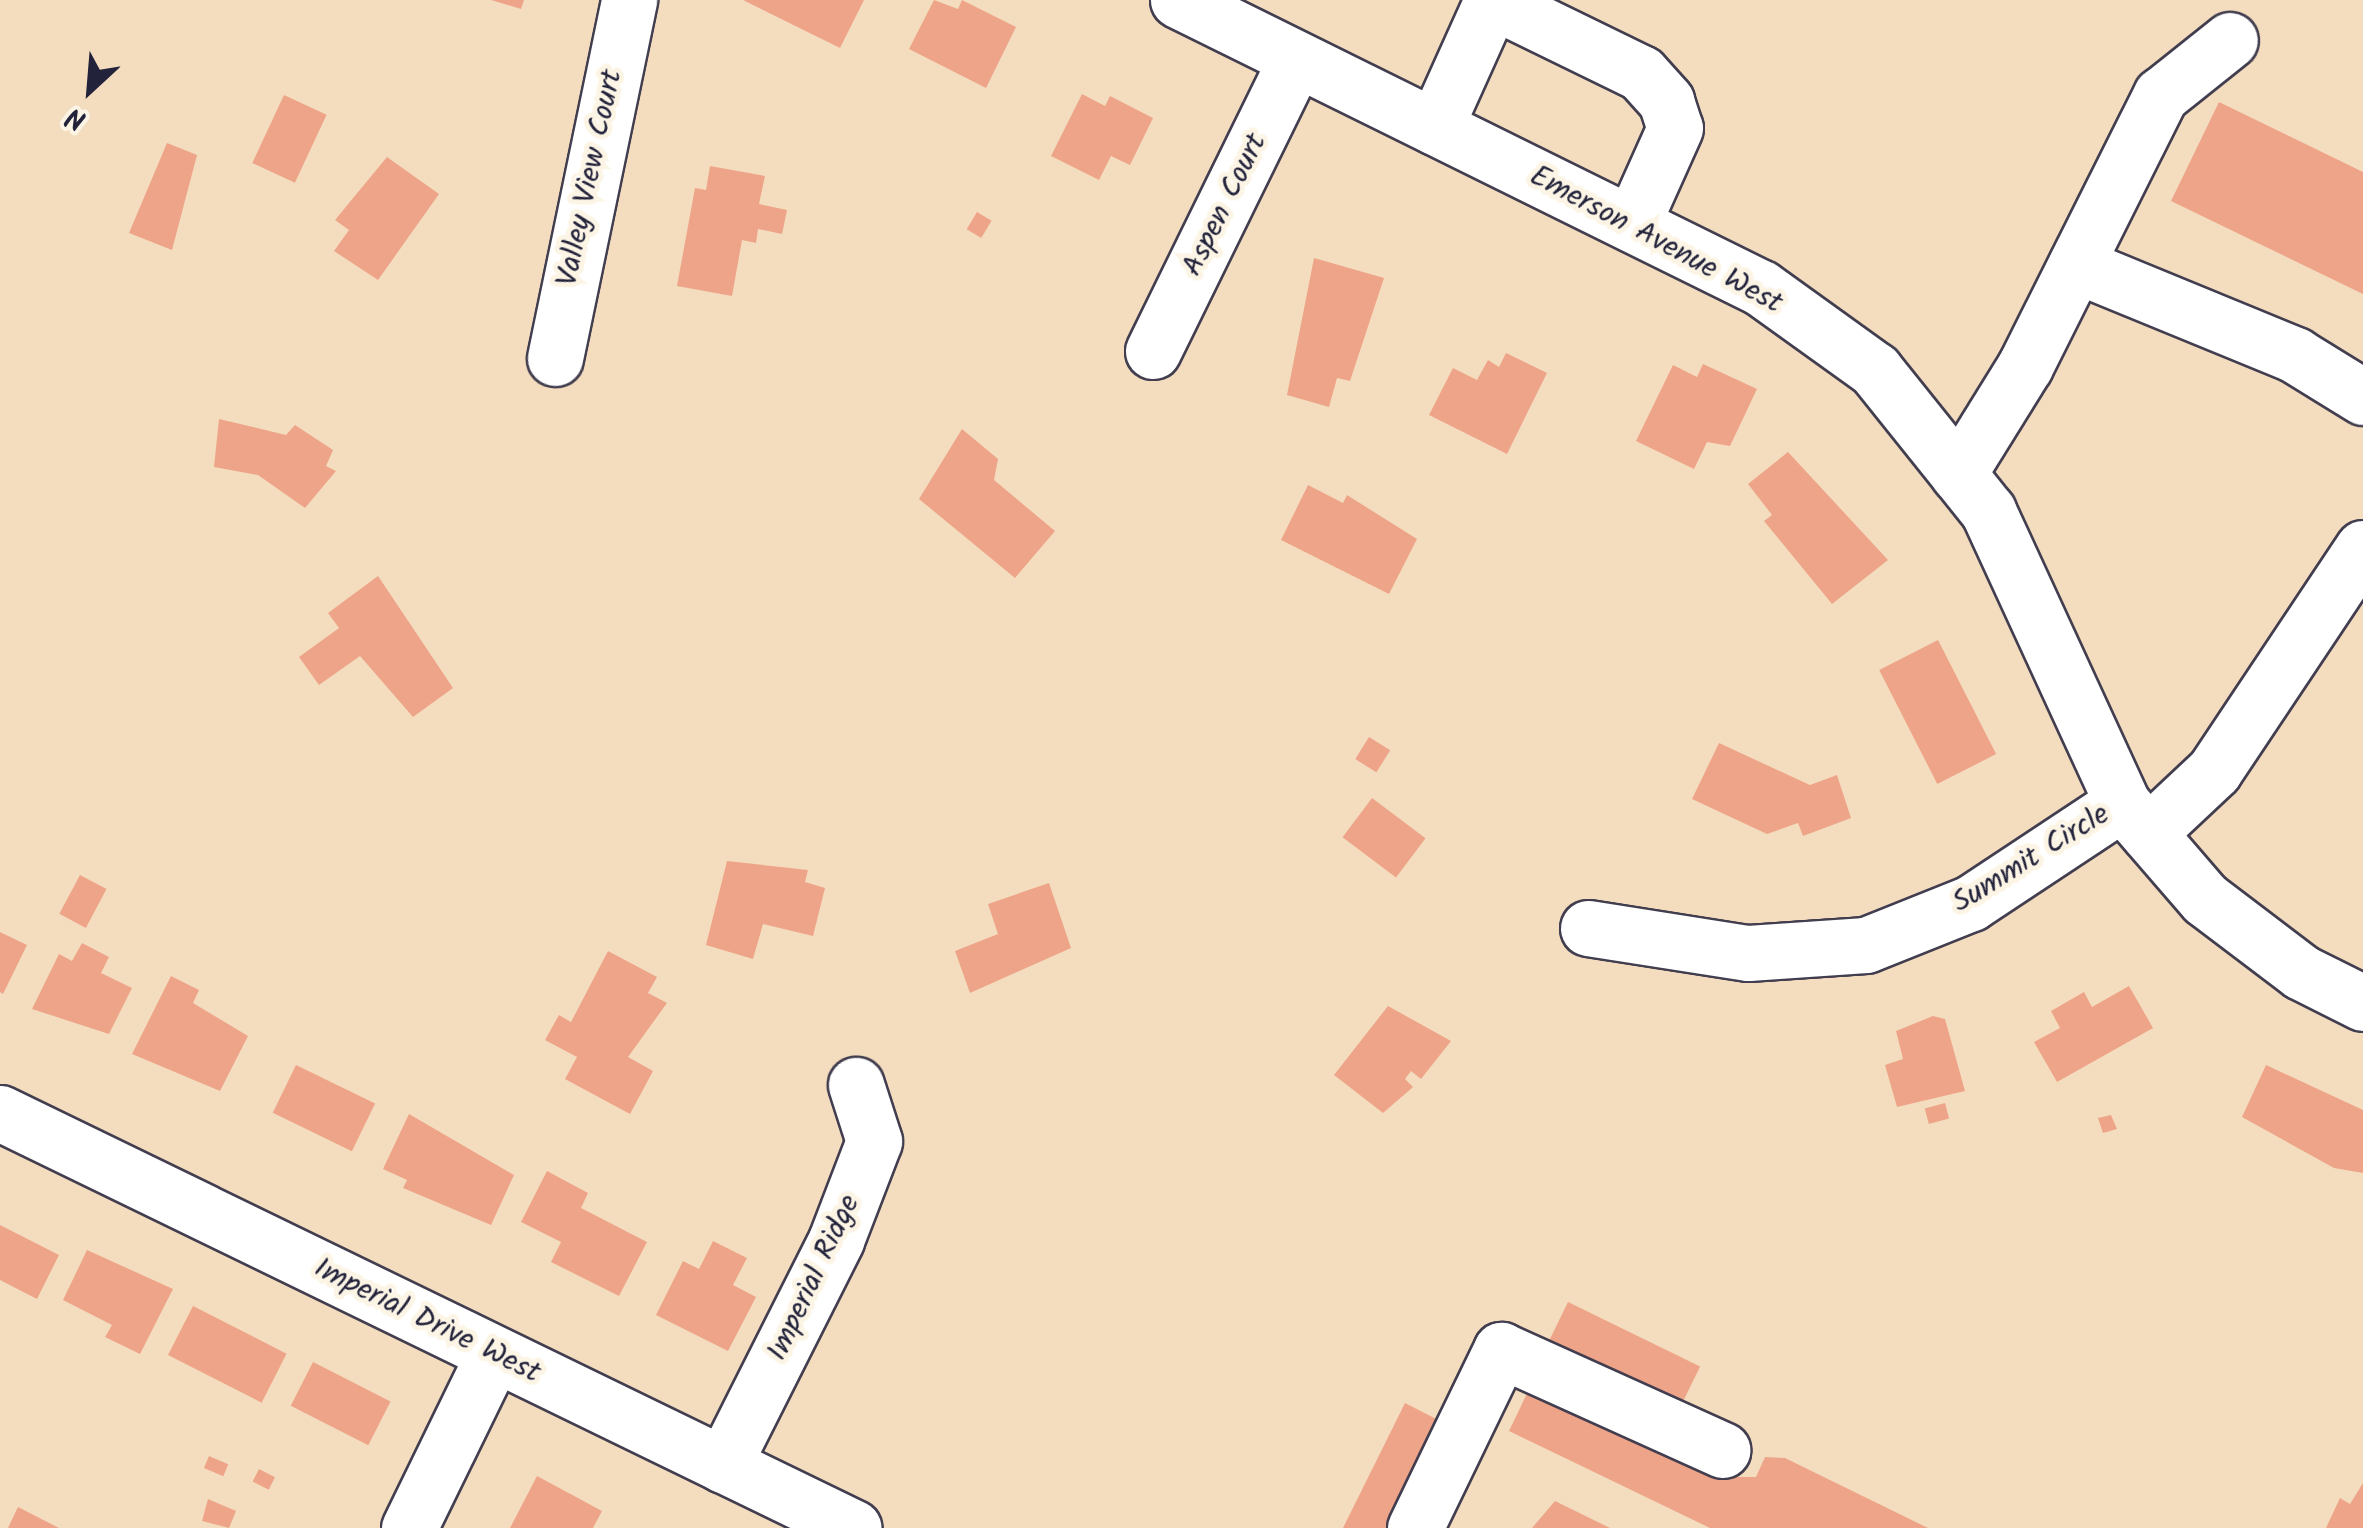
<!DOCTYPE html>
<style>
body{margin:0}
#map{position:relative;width:2363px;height:1528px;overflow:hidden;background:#f4ddbf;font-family:Kalam,sans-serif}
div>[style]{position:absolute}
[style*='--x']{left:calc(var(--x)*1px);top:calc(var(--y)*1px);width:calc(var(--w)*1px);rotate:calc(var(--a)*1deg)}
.building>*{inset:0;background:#eea488;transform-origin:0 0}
.roads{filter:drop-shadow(2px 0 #423e4f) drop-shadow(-2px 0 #423e4f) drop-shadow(0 2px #423e4f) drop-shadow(0 -2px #423e4f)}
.minor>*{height:55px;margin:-27.5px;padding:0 27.5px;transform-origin:27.5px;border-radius:27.5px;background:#fff}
span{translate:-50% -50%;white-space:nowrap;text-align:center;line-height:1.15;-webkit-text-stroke:10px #fcf5e5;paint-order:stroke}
.street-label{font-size:30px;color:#22223b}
.north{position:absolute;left:40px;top:40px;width:100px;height:100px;-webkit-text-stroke:8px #fcf5e5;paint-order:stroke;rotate:206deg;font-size:28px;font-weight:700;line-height:40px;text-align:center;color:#22223b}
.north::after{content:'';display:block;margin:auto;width:35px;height:45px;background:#22223b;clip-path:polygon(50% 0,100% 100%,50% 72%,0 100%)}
</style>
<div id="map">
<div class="building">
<div style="clip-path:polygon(491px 0,524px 0,521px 9px)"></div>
<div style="clip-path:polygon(743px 0,864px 0,840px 48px)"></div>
<div style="clip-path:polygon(934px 0,958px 9px,962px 0,1016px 27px,986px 88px,909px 49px)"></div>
<div style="clip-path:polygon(1082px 94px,1105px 106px,1110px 96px,1153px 118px,1130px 165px,1111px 156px,1099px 180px,1051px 156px)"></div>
<div style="left:284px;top:95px;width:47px;height:75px;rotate:25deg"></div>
<div style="clip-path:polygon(2219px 102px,2363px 172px,2363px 294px,2171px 201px)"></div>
<div style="clip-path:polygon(167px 143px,197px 155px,172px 250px,129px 233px)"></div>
<div style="clip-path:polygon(387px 157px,439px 194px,378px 280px,334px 251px,349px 230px,335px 220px)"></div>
<div style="clip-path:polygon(710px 166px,765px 176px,759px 204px,787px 210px,782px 234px,758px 229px,756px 243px,742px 240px,732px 296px,677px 286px,695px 188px,706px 190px)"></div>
<div style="left:977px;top:212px;width:17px;height:20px;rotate:31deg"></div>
<div style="clip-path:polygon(1314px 258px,1384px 278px,1350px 381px,1337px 378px,1329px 407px,1287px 395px)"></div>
<div style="clip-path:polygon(1506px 353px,1547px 373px,1507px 454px,1429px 415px,1453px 368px,1477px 380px,1488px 360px,1499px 367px)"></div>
<div style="clip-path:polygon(1703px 364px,1757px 389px,1730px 446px,1707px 442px,1694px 469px,1636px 441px,1673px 365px,1697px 377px)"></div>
<div style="clip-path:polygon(219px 419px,286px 435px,295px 425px,333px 450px,326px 466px,336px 471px,305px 508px,258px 475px,214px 467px)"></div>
<div style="clip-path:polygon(962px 429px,998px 459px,994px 480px,1055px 531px,1015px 578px,919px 499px)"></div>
<div style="clip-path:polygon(1788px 452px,1888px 560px,1832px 604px,1764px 521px,1772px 515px,1748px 484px)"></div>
<div style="clip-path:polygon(1308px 485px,1343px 503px,1347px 495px,1417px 539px,1389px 594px,1281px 540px)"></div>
<div style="clip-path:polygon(378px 576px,453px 688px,413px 717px,360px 656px,319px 685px,299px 657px,339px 628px,328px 613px)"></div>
<div style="left:1938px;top:640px;width:128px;height:66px;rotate:63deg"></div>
<div style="left:1369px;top:737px;width:25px;height:26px;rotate:32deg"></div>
<div style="clip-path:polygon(1719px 743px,1810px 785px,1837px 775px,1851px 818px,1803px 836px,1798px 823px,1767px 834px,1692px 799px)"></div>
<div style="left:1372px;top:798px;width:67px;height:49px;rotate:37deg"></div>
<div style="clip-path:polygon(727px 861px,808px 870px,805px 882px,825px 888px,813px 936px,763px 924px,753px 959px,706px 945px)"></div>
<div style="left:80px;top:875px;width:30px;height:44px;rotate:28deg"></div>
<div style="clip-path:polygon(1049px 883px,1071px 948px,970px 993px,955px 951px,998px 934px,988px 904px)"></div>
<div style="clip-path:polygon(0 932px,27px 945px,3px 994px,0 992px)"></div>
<div style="clip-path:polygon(82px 943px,109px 957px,101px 973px,132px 988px,109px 1034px,32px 1009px,59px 954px,72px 961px)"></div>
<div style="clip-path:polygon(608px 951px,657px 977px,648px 993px,667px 1003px,628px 1057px,653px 1071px,630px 1114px,565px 1079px,577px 1057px,545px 1040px,559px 1015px,571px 1022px)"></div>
<div style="clip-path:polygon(171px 976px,199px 990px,193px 1003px,248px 1036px,220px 1091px,132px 1054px)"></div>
<div style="clip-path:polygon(2129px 986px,2153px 1028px,2057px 1082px,2034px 1042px,2060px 1028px,2051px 1011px,2084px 992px,2092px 1007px)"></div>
<div style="clip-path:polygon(1388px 1006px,1451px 1041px,1421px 1079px,1411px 1071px,1405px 1079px,1413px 1087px,1383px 1113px,1334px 1075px)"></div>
<div style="clip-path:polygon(1933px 1016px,1945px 1019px,1965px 1091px,1897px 1107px,1885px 1065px,1903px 1059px,1896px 1031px)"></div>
<div style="left:296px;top:1065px;width:88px;height:53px;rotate:26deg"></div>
<div style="clip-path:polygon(2266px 1065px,2363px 1110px,2363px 1173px,2334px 1168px,2242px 1117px)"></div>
<div style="left:1945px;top:1103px;width:16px;height:21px;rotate:75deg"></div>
<div style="clip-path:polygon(409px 1114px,514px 1175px,491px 1225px,403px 1188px,407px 1180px,383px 1169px)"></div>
<div style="clip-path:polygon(2111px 1115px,2117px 1129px,2103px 1133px,2098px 1118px)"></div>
<div style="clip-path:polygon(547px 1171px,588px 1193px,581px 1208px,647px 1242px,619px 1296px,551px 1262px,561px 1242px,521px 1222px)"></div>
<div style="clip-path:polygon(0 1225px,59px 1255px,37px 1299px,0 1280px)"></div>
<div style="clip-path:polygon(713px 1241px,747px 1258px,733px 1285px,756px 1297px,728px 1351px,656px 1315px,683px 1261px,699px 1269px)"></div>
<div style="clip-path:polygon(87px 1250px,173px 1289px,140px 1354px,105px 1337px,112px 1325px,63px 1300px)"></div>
<div style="left:1568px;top:1302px;width:147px;height:43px;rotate:26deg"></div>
<div style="left:193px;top:1306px;width:105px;height:55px;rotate:27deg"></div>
<div style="left:313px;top:1362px;width:87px;height:49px;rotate:27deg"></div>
<div style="clip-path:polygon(1532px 1383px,1727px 1477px,1756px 1477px,1765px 1457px,1785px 1458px,1928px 1528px,1710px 1528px,1509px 1431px)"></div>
<div style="clip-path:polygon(1405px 1403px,1444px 1423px,1392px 1528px,1343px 1528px)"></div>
<div style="left:209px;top:1456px;width:21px;height:13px;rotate:23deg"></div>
<div style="left:259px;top:1469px;width:18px;height:14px;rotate:27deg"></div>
<div style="clip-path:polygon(537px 1476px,602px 1511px,593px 1528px,510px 1528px)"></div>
<div style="clip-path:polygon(2363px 1483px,2363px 1528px,2326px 1528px,2340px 1498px,2350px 1504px)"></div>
<div style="clip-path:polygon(208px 1499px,236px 1511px,229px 1528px,202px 1521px)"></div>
<div style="clip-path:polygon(1555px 1501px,1610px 1528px,1532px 1528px)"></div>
<div style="clip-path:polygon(18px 1507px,59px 1528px,8px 1528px)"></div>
</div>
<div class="roads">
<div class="minor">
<div style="--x:1178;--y:0;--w:650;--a:26.29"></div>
<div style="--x:1761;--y:288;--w:140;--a:35.7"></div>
<div style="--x:1875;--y:370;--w:181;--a:51.3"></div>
<div style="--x:1988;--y:511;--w:321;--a:65.3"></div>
<div style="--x:2122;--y:803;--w:127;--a:49.2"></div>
<div style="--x:2205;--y:899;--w:121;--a:37.2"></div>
<div style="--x:2301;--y:972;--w:69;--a:26.6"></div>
<div style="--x:1491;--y:0;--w:167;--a:26"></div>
<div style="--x:1641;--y:73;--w:38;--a:48"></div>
<div style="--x:1666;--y:101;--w:28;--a:72"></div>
<div style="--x:1675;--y:128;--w:105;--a:114.1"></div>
<div style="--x:1435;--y:127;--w:139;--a:-65.8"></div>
<div style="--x:2076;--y:265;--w:237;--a:22.3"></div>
<div style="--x:2295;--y:355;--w:80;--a:31.7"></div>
<div style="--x:1153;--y:351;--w:325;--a:-63.9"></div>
<div style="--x:555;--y:358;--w:366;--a:-78.3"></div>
<div style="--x:1958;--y:474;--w:127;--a:-58.2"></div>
<div style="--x:2025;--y:366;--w:303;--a:-63.4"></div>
<div style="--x:2161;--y:95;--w:88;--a:-38.6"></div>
<div style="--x:2148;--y:833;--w:91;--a:-43.2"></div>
<div style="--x:2214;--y:771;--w:268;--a:-56.3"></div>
<div style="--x:1588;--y:928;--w:162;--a:8.9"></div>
<div style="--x:1748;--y:953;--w:118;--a:-3.9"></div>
<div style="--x:1866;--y:945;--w:113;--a:-21.8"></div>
<div style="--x:1971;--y:903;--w:181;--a:-33.5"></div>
<div style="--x:0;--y:1113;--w:949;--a:25.92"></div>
<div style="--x:723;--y:1465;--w:252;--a:-63.3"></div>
<div style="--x:836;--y:1240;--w:106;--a:-69"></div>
<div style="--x:874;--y:1141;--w:59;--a:-107.8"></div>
<div style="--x:409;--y:1528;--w:194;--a:-64"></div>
<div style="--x:1415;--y:1528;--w:198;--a:-64.2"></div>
<div style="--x:1501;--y:1350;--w:243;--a:24.3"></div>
</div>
</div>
<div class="street-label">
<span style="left:590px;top:178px;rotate:-78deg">Valley View Court</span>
<span style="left:1225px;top:205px;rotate:-64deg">Aspen Court</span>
<span style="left:1656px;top:240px;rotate:28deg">Emerson Avenue West</span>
<span style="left:2031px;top:859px;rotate:-32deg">Summit Circle</span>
<span style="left:814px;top:1278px;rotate:-65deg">Imperial Ridge</span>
<span style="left:427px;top:1321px;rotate:26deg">Imperial Drive West</span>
</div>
<div class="north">N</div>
</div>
